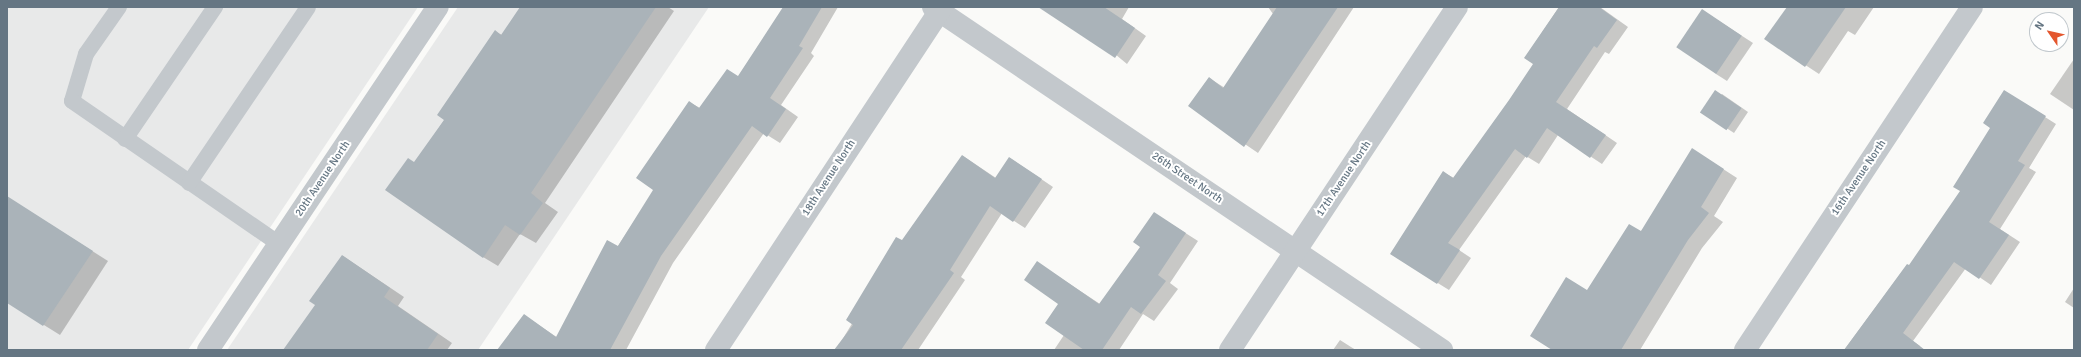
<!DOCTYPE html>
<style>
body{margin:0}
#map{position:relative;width:2081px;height:357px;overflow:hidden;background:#fafaf8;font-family:Signika,sans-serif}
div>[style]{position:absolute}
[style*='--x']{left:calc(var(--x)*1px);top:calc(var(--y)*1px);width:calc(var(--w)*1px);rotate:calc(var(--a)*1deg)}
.built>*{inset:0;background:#e8e9e9}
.shadow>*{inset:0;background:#0003}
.building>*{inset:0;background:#aab3b9;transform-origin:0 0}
.lane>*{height:16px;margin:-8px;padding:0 8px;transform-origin:8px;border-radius:8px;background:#c3c8cc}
.street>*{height:22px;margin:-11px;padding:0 11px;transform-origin:11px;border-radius:11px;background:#c3c8cc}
span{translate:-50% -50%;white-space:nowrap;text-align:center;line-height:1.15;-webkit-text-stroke:4px #fff;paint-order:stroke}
.street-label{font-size:11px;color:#657683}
.frame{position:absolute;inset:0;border:8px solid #657683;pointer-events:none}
.north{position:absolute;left:2029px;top:12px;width:40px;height:40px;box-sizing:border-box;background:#fff;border:1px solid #c1c8cd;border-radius:50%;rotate:304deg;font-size:11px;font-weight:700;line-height:16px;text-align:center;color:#657683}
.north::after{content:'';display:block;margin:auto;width:14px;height:18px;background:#e4572e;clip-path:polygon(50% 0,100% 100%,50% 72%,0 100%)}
</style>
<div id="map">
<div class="built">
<div style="clip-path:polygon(7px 7px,418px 7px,188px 350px,7px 350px)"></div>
<div style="clip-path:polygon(458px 7px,709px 7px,478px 350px,227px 350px)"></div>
</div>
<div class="shadow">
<div style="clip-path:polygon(521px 7px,668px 7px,674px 11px,545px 203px,558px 212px,536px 243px,520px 234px,498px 266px,483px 257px,415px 163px,445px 119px,496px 32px,502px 35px)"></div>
<div style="clip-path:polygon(784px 7px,838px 7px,811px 53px,814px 56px,781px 105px,798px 117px,780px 143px,764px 133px,673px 263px,626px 350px,504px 350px,524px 315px,558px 338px,655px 189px,689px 102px,700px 108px,738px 77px)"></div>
<div style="clip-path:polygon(1058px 7px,1129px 7px,1122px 19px,1146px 36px,1127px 64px)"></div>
<div style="clip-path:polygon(1268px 7px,1354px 7px,1258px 153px,1189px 106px,1209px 78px,1225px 88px,1273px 14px)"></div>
<div style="clip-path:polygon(1559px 7px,1600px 7px,1628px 27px,1609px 54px,1605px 52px,1567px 109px,1617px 143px,1602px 164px,1558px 135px,1539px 164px,1526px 156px,1459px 250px,1471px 258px,1449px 290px,1391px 254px,1443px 172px,1454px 178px,1509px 101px,1534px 64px,1525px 58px)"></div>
<div style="clip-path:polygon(1788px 7px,1874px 7px,1855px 35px,1848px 31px,1819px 74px,1766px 39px)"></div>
<div style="clip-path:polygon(1702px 10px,1753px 43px,1727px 81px,1716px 74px)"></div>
<div style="clip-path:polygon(2074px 59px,2074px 110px,2050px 94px)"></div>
<div style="clip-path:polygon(1722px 94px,1748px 112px,1734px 133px,1702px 112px)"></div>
<div style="clip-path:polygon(2015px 98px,2056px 124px,2029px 168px,2036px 172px,2000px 229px,2020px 242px,1991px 285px,1966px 268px,1913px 341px,1920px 346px,1917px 350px,1844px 350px,1907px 265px,1910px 266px,1962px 191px)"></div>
<div style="clip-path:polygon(963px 156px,996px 178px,1010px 158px,1053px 187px,1025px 228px,1002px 213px,961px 277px,965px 280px,918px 350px,836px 350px,902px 241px)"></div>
<div style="clip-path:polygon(1706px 158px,1737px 178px,1714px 216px,1723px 222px,1702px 248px,1640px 350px,1554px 350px,1588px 291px)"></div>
<div style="clip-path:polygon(7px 197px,108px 261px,60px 335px,7px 302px)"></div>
<div style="clip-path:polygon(1154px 213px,1198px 241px,1170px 283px,1178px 289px,1154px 321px,1143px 314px,1119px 350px,1054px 350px,1064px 335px,1060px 304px,1038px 263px,1100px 304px,1142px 247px)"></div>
<div style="clip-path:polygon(343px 256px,404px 297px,398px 306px,452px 343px,447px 350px,300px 350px,317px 305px)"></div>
<div style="clip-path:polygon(2074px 288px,2074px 308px,2065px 302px)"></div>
<div style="clip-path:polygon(1340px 340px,1351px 347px,1356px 350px,1333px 350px)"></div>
</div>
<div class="building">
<div style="clip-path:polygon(520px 7px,656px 7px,531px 193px,543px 203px,520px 235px,505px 225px,483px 258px,385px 190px,408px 158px,414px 162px,444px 120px,437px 115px,495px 30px,501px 35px)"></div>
<div style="clip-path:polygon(783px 7px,822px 7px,799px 46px,803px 48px,770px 98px,786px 109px,767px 137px,752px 126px,661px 256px,610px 350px,497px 350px,524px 314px,556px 337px,607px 240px,618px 246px,653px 190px,636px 178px,689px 101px,699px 108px,727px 69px,738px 76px)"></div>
<div style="clip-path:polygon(1038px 7px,1104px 7px,1135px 28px,1115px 58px)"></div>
<div style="clip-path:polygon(1277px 7px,1338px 7px,1244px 147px,1188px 106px,1209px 77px,1223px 88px)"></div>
<div style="clip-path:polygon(1559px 7px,1599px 7px,1617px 20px,1597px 48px,1594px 46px,1556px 102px,1606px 135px,1590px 158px,1547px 128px,1527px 158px,1515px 149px,1448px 243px,1460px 250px,1437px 284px,1390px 254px,1443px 171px,1453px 178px,1509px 100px,1533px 64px,1524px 58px)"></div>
<div style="clip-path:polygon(1787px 7px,1846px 7px,1805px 67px,1764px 39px)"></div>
<div style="left:1702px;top:9px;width:48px;height:46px;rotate:34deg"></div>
<div style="left:1715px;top:90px;width:32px;height:27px;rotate:34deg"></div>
<div style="clip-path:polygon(2004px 90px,2046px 116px,2018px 161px,2025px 165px,1989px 222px,2009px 235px,1979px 279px,1954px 262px,1903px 333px,1925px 350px,1844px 350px,1907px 264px,1909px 265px,1960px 191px,1953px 187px,1990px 128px,1983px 123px)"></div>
<div style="clip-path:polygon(1692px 148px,1724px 169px,1701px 207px,1709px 213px,1688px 240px,1621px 350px,1552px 350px,1530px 336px,1566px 277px,1587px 290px,1629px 224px,1641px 231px)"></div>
<div style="clip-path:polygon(962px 155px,995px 178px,1009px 157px,1042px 179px,1013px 222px,990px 206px,950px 270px,954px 273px,901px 350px,834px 350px,853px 325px,846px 320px,896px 237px,902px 240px)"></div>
<div style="clip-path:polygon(7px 196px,93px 251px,43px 326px,7px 303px)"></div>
<div style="clip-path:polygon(1154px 212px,1186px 233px,1158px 275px,1166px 281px,1141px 314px,1131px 307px,1102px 350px,1084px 350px,1045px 323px,1058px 304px,1024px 280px,1037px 261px,1099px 304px,1140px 247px,1133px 242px)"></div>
<div style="clip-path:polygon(342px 255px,390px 288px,384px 297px,438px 334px,427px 350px,283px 350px,315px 305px,309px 301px)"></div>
</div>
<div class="lane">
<div style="--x:119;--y:7;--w:57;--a:125.1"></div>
<div style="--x:86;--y:54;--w:49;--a:106.6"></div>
<div style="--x:72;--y:101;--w:252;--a:34.6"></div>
<div style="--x:125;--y:139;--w:160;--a:-55.7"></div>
<div style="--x:189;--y:183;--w:212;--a:-55.9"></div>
</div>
<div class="street">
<div style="--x:933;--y:7;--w:614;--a:33.97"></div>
<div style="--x:208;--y:350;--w:413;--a:-56.2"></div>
<div style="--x:716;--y:350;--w:411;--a:-56.6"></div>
<div style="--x:1230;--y:350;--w:411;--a:-56.5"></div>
<div style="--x:1745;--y:350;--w:411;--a:-56.5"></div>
</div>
<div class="street-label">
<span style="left:829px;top:178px;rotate:-57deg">18th Avenue North</span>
<span style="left:1187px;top:178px;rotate:34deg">26th Street North</span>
<span style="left:1859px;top:178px;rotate:-56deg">16th Avenue North</span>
<span style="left:323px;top:179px;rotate:-56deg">20th Avenue North</span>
<span style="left:1344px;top:179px;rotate:-56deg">17th Avenue North</span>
</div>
<div class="frame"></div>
<div class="north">N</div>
</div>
